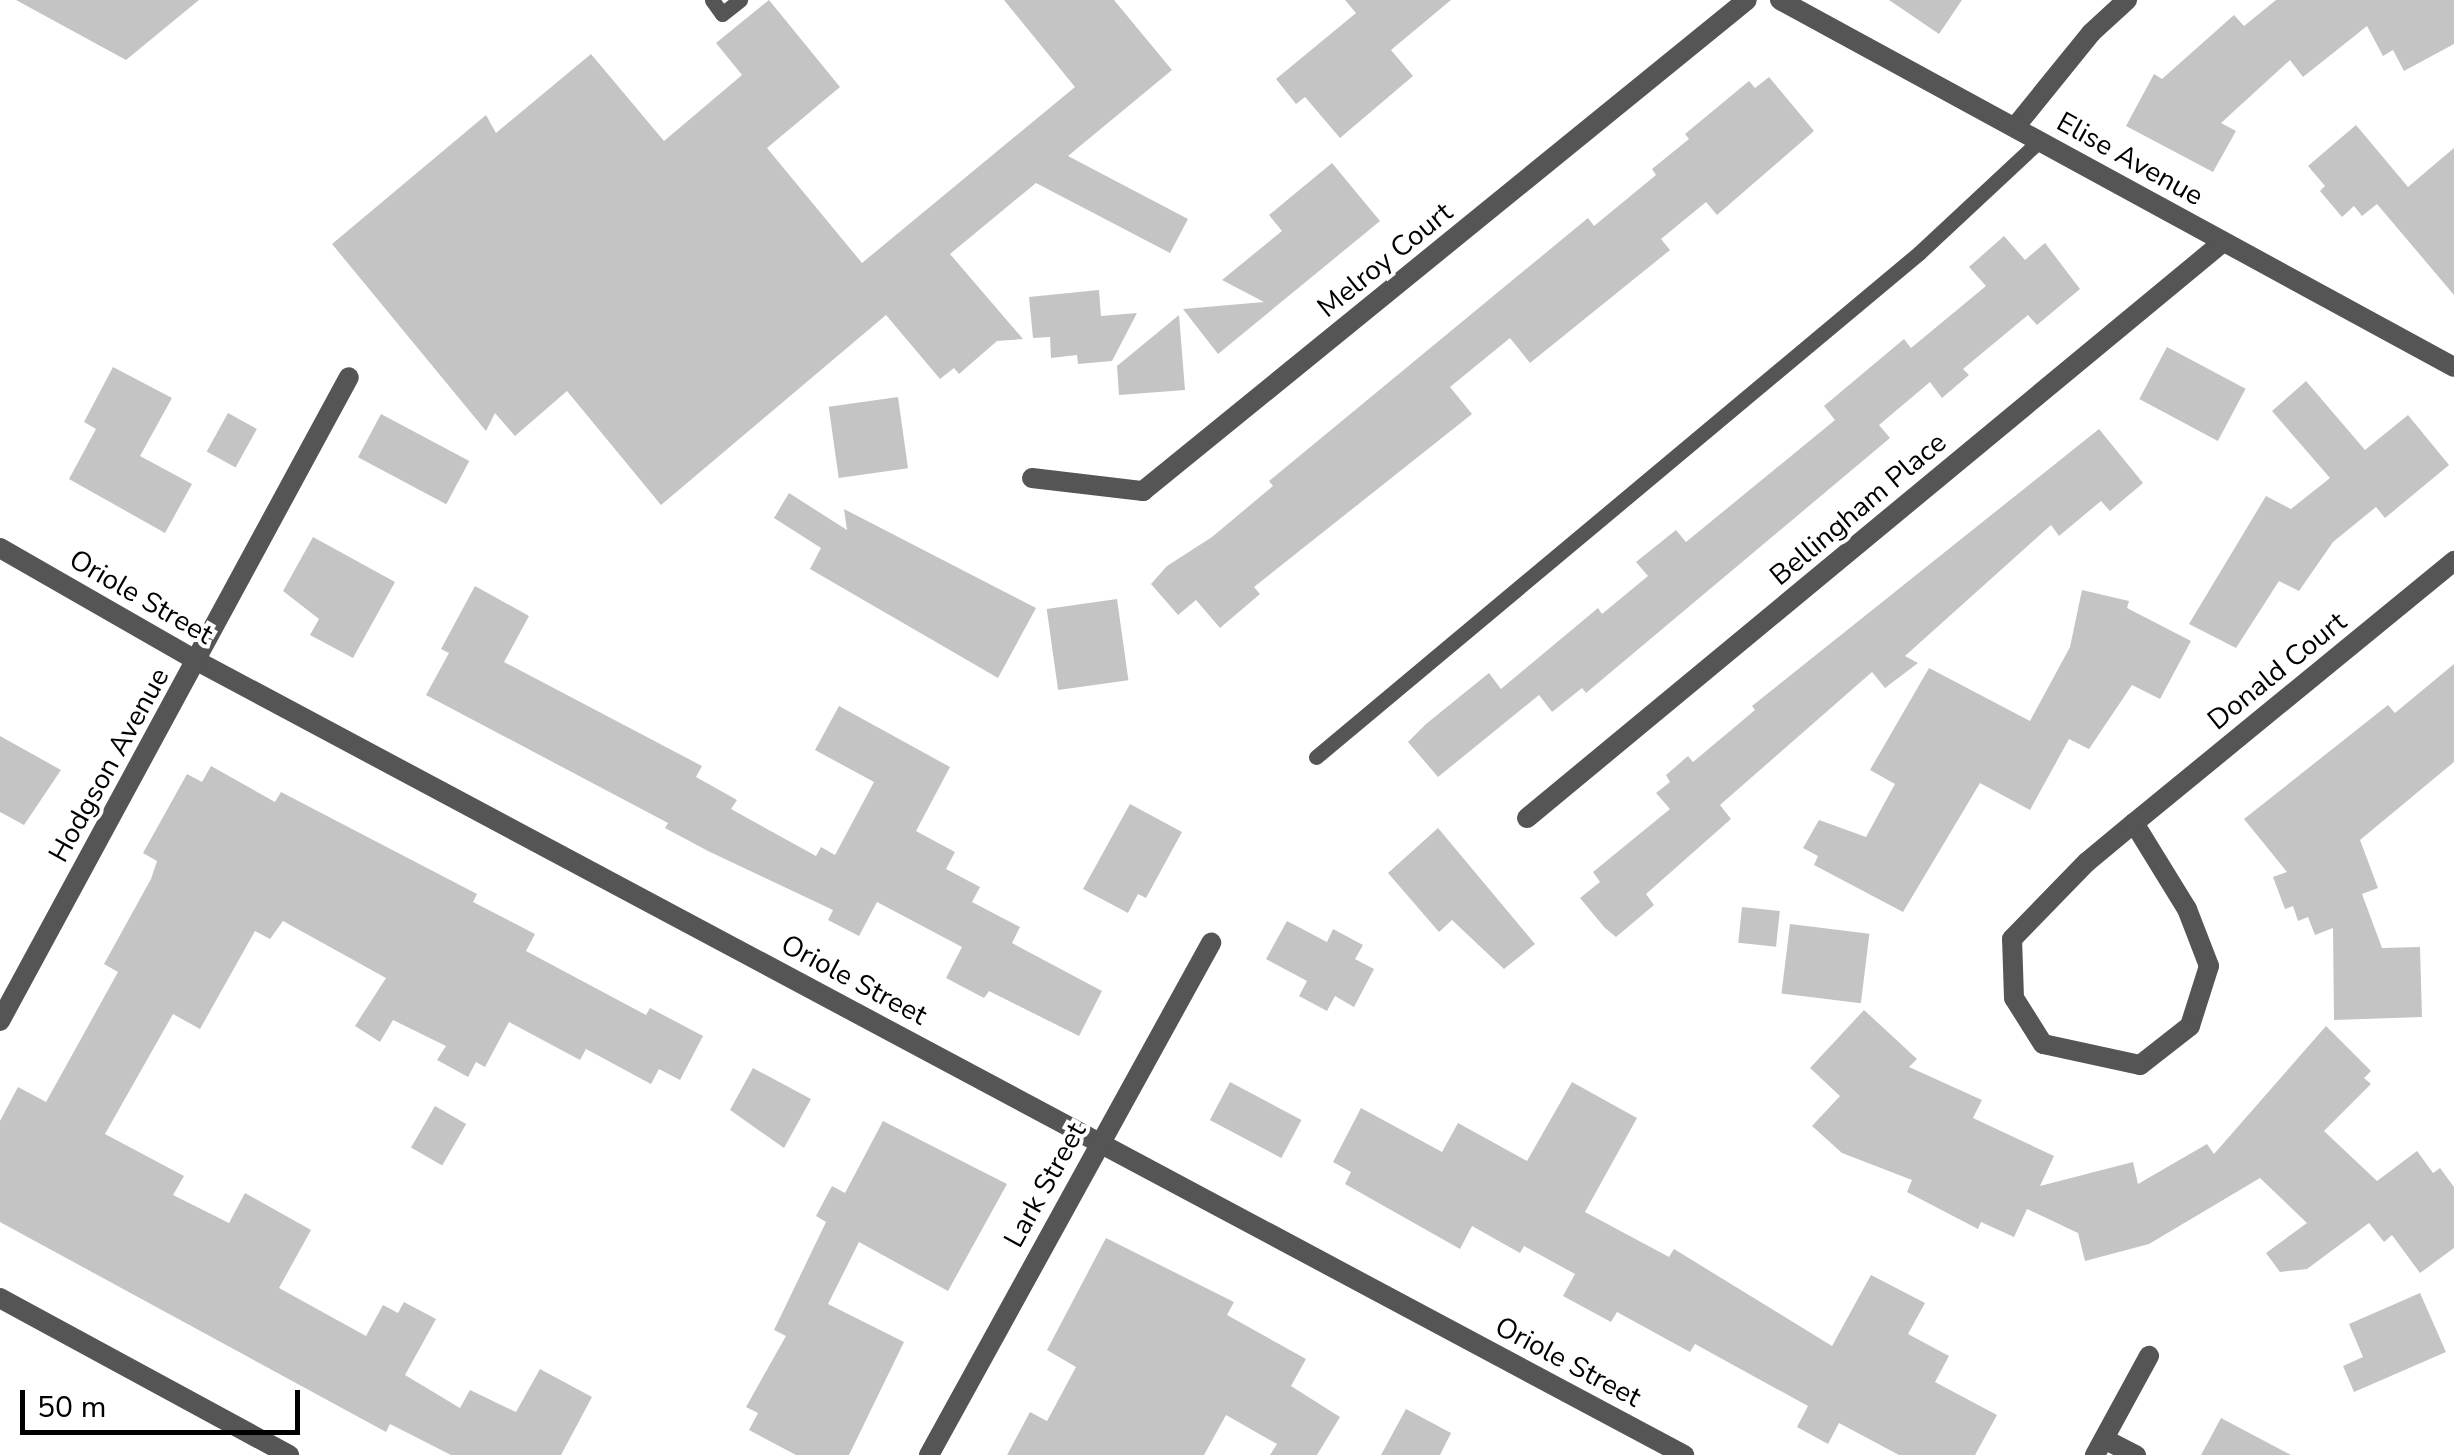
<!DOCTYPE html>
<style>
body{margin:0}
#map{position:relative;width:2454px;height:1455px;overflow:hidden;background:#fff;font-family:"Nunito Sans",sans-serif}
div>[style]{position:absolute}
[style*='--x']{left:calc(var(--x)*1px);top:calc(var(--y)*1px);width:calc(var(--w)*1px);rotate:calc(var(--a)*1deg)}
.building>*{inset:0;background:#c4c4c4;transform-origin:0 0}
.service>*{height:15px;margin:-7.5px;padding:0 7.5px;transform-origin:7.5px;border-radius:7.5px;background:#555}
.minor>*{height:20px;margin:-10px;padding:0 10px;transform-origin:10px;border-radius:10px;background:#555}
.tertiary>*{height:20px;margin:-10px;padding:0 10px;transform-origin:10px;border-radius:10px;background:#555}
span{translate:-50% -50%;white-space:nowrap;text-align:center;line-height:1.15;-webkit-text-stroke:8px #fff;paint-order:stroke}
.street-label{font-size:28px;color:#000}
.scale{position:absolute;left:20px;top:1390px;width:280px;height:45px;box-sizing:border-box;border:5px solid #000;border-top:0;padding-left:12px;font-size:30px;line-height:35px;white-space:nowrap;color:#000;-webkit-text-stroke:8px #fff;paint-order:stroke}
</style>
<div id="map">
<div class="building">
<div style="clip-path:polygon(16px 0,199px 0,126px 60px)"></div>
<div style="clip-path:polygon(769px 0,840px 87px,767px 148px,862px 263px,1075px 87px,1004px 0,1114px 0,1172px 70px,1068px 156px,1188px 219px,1170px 253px,1036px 183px,950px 254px,1023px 339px,997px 341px,959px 374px,954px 368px,940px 379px,886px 315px,661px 505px,567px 391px,515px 436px,495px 413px,486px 431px,332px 244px,486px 115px,496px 133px,591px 54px,664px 141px,742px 75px,716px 43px)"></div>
<div style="clip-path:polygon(1345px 0,1451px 0,1391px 50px,1413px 76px,1340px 138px,1305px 97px,1296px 104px,1276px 79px,1356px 13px)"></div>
<div style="clip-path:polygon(1889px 0,1962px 0,1939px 34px)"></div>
<div style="clip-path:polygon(2276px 0,2454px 0,2454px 44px,2404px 71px,2393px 50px,2383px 56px,2367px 26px,2303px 77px,2290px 60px,2221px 123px,2236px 131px,2213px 172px,2126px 126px,2154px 74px,2162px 79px,2234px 15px,2244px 26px)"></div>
<div style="clip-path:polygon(1769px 77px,1814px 131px,1717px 215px,1706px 202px,1661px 239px,1670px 250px,1530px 363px,1510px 338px,1450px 387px,1472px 414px,1254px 587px,1260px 594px,1220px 628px,1196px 600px,1178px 615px,1151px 584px,1167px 566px,1212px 537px,1273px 486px,1269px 481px,1588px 218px,1594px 226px,1656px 175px,1652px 169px,1689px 139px,1685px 134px,1749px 81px,1755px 88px)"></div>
<div style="clip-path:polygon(2356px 125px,2408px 187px,2454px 148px,2454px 295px,2377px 204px,2362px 216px,2354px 206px,2342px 217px,2320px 191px,2325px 186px,2308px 166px)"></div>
<div style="clip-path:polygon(1332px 163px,1380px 221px,1218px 354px,1183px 309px,1264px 302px,1222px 280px,1282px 231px,1269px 215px)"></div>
<div style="clip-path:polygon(2004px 236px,2025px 260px,2045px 243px,2080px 289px,2037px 325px,2028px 315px,1963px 369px,1969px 375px,1942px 398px,1930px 382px,1879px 425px,1890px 438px,1586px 693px,1582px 688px,1552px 712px,1539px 695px,1438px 777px,1408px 742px,1426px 724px,1489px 673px,1501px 689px,1598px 608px,1602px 614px,1648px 576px,1636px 562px,1676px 530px,1686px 542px,1835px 420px,1824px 406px,1904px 339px,1911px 348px,1986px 286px,1969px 267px)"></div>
<div style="clip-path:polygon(1099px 290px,1101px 316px,1137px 313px,1112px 361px,1078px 364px,1077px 355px,1051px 358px,1050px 337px,1033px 338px,1029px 297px)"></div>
<div style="clip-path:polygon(1179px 315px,1185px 390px,1119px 395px,1117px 366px)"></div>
<div style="left:2167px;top:347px;width:89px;height:59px;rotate:28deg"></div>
<div style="clip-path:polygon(113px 367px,172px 398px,140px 456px,192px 484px,165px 533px,69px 479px,96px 429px,84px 422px)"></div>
<div style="clip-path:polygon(2306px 381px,2365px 450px,2408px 415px,2449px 465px,2385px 518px,2376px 507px,2333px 542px,2299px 591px,2279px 581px,2236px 648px,2189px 624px,2266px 496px,2291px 509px,2330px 478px,2272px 411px)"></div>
<div style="left:898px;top:397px;width:72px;height:70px;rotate:82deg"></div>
<div style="left:228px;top:413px;width:33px;height:44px;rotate:29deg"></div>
<div style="left:381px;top:414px;width:100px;height:49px;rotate:28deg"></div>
<div style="clip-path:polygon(2099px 429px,2143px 483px,2110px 511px,2101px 501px,2059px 536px,2051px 525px,1905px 656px,1918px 663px,1885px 688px,1872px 672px,1720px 805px,1731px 819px,1646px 894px,1654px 905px,1616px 937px,1605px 928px,1580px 898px,1600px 882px,1593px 872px,1670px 809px,1656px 793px,1670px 782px,1666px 775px,1688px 756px,1693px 762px,1755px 710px,1752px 706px)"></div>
<div style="clip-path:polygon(789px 493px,847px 530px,844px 509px,1036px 608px,998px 678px,810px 569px,821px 548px,774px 518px)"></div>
<div style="clip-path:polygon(313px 537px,395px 582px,353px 658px,310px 635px,319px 619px,283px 591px)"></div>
<div style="clip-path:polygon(475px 586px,529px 616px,504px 662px,702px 766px,696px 777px,737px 800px,731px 809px,816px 856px,821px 847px,835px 855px,874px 782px,815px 750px,839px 706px,950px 767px,916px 831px,955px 852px,946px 869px,980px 887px,972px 902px,1020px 927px,1012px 943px,1102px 991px,1079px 1036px,989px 991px,984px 998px,946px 978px,962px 947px,877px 902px,859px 936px,828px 920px,833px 910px,708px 851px,665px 828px,668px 823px,426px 695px,449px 653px,441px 649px)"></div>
<div style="clip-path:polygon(2082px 590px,2129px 601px,2127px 608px,2191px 641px,2160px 699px,2132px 685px,2089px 749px,2069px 739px,2030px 810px,1980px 783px,1903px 912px,1814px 865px,1818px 856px,1803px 848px,1819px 820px,1866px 837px,1895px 784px,1870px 770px,1929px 668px,2030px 721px,2070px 647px)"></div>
<div style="left:1117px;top:599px;width:82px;height:71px;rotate:82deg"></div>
<div style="clip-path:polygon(2454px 664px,2454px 762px,2360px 840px,2378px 888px,2362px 894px,2382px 948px,2420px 947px,2422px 1017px,2334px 1020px,2333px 928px,2315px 935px,2308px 917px,2298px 921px,2293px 906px,2285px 909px,2273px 877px,2287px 872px,2244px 819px,2388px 705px,2395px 713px)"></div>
<div style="clip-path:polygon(0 736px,61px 770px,24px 825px,0 812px)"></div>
<div style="clip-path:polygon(211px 766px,275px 802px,281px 792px,477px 894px,473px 902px,535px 934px,526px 951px,646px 1015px,650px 1008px,703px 1036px,680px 1080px,659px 1069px,651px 1084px,586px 1049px,580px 1060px,509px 1022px,485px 1067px,476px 1062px,468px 1077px,437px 1060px,446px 1046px,393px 1020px,380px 1042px,355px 1026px,386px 978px,283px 921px,270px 939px,255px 931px,200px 1029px,173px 1014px,105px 1134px,184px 1176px,173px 1195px,229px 1223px,245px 1193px,311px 1230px,279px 1288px,366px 1336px,383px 1305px,398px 1313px,404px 1302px,436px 1319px,405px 1375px,460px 1408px,470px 1390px,516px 1412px,540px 1369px,592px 1397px,561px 1455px,451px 1455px,390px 1424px,386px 1432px,0 1222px,0 1121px,18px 1087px,46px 1102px,118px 972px,104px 964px,151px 879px,157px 861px,143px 853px,187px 774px,202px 782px)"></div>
<div style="clip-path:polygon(1130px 804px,1182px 832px,1146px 898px,1138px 894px,1128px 913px,1083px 889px)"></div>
<div style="clip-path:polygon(1438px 828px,1535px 944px,1504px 969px,1452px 920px,1439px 932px,1388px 873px)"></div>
<div style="left:1742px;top:907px;width:38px;height:36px;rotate:6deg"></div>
<div style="clip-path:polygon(1287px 921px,1327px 942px,1333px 929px,1363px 945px,1355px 959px,1374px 969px,1354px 1007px,1335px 996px,1327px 1011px,1299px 996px,1307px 981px,1266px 959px)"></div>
<div style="left:1790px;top:924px;width:80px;height:70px;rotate:7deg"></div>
<div style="clip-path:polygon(1864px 1010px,1917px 1059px,1909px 1067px,1982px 1100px,1973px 1118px,2054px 1156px,2040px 1186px,2133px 1162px,2138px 1184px,2207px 1144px,2214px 1154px,2326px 1026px,2371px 1071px,2364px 1078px,2371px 1084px,2324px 1131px,2377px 1181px,2417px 1151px,2433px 1173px,2440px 1168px,2454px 1187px,2454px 1248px,2420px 1273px,2392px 1235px,2384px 1242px,2369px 1223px,2307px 1269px,2280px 1272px,2266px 1253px,2307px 1223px,2260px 1178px,2149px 1244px,2085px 1261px,2078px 1233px,2027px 1209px,2014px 1237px,1981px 1222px,1978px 1229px,1907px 1192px,1912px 1180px,1842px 1153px,1812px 1126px,1840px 1096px,1810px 1068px)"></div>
<div style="clip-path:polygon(753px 1068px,811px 1099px,784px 1148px,730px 1110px)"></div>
<div style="left:1230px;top:1082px;width:81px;height:43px;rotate:28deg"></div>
<div style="clip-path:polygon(1572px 1082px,1637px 1118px,1585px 1212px,1669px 1257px,1674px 1249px,1832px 1346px,1871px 1275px,1925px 1303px,1908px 1334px,1949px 1356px,1935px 1382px,1997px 1415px,1975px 1455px,1899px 1455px,1839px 1423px,1828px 1444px,1797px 1427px,1808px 1406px,1695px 1344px,1690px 1352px,1617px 1312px,1611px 1322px,1563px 1296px,1575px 1274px,1524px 1246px,1520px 1253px,1472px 1226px,1460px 1249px,1345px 1184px,1351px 1172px,1333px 1162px,1361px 1108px,1442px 1152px,1458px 1123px,1527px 1161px)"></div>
<div style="left:435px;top:1106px;width:36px;height:48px;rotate:30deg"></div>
<div style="clip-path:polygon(883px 1121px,1007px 1184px,948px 1291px,859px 1242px,828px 1304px,904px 1342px,849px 1455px,796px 1455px,749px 1430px,758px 1413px,746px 1407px,786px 1336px,774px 1330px,826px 1222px,816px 1216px,832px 1186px,845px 1193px)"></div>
<div style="clip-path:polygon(1106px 1238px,1234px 1302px,1227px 1315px,1306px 1359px,1291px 1386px,1340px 1417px,1317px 1455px,1270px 1455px,1277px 1444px,1226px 1415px,1204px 1455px,1007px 1455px,1030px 1412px,1047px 1421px,1076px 1367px,1047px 1350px)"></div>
<div style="clip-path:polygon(2420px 1293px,2446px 1352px,2354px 1392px,2343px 1366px,2363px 1357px,2349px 1324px)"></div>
<div style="clip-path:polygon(1406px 1409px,1451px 1433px,1440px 1455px,1381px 1455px)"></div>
<div style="clip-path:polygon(2221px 1418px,2291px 1455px,2201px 1455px)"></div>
</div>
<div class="service">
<div style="--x:712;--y:0;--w:17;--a:54"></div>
<div style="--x:722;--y:14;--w:23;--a:-38"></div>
<div style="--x:1316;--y:757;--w:786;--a:-39.89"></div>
<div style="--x:1919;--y:253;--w:164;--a:-43"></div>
</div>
<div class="minor">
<div style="--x:2015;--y:127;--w:121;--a:-51"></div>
<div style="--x:2091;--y:33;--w:49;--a:-42.5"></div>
<div style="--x:1032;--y:478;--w:112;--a:6.7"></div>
<div style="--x:1143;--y:491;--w:778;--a:-39.11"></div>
<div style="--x:0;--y:548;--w:227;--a:29.8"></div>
<div style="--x:197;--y:661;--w:1686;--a:28.1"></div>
<div style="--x:1527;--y:818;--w:903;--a:-39.61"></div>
<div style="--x:2134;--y:823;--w:101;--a:58.4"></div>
<div style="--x:2187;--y:909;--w:61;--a:68.9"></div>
<div style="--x:2209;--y:966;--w:63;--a:107.6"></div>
<div style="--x:2190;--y:1026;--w:63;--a:142"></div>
<div style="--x:2140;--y:1065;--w:99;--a:-167.8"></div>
<div style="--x:2043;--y:1044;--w:54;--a:-122.2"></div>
<div style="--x:2014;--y:998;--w:59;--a:-91.9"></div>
<div style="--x:2012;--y:939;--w:107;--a:-45.8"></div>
<div style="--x:2087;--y:862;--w:61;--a:-39.7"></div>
<div style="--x:2134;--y:823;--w:414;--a:-39.3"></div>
<div style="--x:0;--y:1021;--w:732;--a:-61.55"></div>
<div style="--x:0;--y:1298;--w:329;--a:28.5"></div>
<div style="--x:2104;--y:1439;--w:36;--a:27"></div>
<div style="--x:929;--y:1455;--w:585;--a:-61.15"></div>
<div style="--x:2095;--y:1455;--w:113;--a:-61.4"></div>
</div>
<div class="tertiary">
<div style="--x:1780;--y:0;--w:767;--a:28.57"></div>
</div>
<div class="street-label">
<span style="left:2130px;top:159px;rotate:29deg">Elise Avenue</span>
<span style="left:1385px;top:260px;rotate:-39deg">Melroy Court</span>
<span style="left:1858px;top:509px;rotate:-40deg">Bellingham Place</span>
<span style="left:141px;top:597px;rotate:30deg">Oriole Street</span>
<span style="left:2277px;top:671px;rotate:-39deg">Donald Court</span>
<span style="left:109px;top:765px;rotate:-61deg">Hodgson Avenue</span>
<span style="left:854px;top:980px;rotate:28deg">Oriole Street</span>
<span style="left:1045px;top:1185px;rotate:-61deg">Lark Street</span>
<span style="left:1568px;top:1362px;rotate:28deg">Oriole Street</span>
</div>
<div class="scale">50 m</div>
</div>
